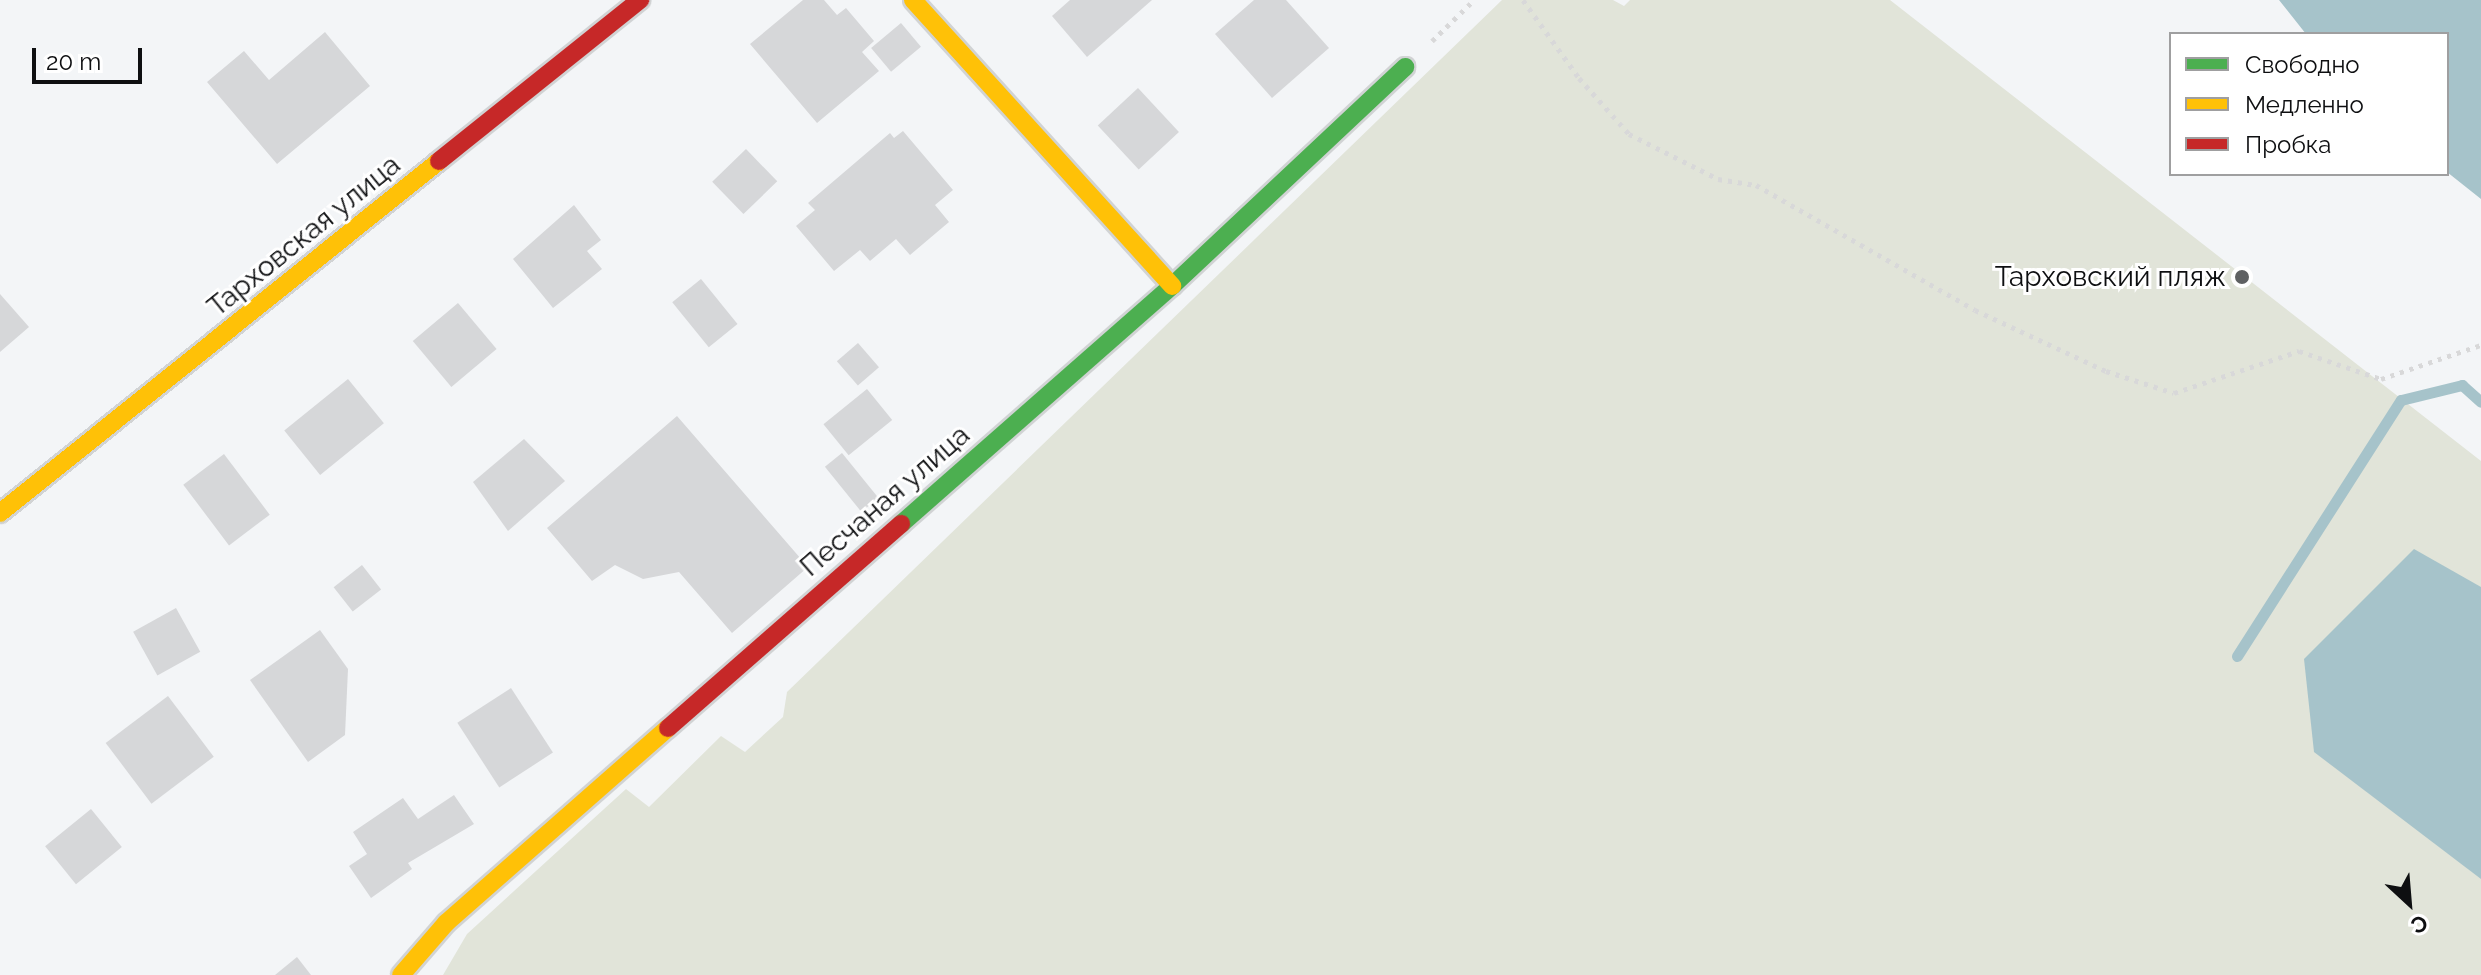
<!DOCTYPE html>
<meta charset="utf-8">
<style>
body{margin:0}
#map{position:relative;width:2481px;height:975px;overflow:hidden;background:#f3f5f7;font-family:Raleway,sans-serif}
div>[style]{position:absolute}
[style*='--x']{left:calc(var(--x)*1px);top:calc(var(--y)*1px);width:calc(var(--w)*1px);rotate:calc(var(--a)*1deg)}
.green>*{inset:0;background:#e1e4d9}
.water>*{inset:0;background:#a6c3ca}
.stream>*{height:11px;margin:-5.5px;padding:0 5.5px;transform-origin:5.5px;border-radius:5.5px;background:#a6c3ca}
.building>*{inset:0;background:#d6d7d9;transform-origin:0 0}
.path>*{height:5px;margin-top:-2.5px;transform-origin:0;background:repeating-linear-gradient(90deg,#d8d8d9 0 4px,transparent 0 10px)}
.roads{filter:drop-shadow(2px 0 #d1d3d4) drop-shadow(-2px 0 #d1d3d4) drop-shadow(0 2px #d1d3d4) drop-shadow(0 -2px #d1d3d4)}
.fast>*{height:18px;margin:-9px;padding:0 9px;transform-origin:9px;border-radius:9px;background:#4caf50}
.slow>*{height:18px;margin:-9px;padding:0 9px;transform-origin:9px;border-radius:9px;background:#ffc107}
.jam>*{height:18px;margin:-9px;padding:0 9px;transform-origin:9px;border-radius:9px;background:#c62828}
.dots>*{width:22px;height:22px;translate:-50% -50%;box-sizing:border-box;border:4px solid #fff;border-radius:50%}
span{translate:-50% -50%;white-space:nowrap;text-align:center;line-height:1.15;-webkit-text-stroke:6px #fff;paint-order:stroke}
.street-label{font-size:28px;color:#0e0f11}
.poi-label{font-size:28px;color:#0e0f11}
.right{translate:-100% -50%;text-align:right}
.legend{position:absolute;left:2169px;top:32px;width:280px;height:144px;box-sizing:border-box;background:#fff;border:2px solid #9f9fa0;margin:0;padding:10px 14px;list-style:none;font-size:24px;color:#0e0f11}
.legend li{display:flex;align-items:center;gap:16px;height:40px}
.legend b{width:40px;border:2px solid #9f9fa0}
.north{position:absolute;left:2369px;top:863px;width:80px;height:80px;-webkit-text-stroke:6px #fff;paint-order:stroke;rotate:154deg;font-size:22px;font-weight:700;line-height:32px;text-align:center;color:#0e0f11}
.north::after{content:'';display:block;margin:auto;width:28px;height:36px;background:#0e0f11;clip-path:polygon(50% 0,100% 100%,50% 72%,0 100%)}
.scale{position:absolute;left:32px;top:48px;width:110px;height:36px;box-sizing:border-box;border:4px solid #0e0f11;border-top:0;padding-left:10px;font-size:24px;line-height:28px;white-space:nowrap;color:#0e0f11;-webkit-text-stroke:6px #fff;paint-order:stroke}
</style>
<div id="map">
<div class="green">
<div style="clip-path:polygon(1502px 0,1613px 0,1624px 6px,1630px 0,1890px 0,2481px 461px,2481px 975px,443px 975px,467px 934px,626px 789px,649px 807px,721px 736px,745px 752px,783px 717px,787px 692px)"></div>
</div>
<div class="water">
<div style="clip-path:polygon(2279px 0,2481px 0,2481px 199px,2447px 172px,2447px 34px,2306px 34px)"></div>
<div style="clip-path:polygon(2414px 549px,2481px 587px,2481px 879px,2314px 752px,2304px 659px)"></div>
</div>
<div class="stream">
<div style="--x:2237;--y:656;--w:304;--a:-57.4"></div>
<div style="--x:2401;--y:400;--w:63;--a:-13.8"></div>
<div style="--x:2462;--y:385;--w:25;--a:42"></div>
</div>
<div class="building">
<div style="clip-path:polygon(803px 0,824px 0,837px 15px,846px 8px,874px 41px,862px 52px,879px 71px,817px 123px,750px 44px)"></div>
<div style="clip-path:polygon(1070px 0,1152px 0,1087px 57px,1052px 16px)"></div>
<div style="clip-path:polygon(1254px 0,1286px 0,1329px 48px,1272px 98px,1215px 34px)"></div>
<div style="left:901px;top:23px;width:31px;height:39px;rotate:50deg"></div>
<div style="clip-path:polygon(325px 32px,370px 86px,277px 164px,207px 82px,244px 51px,269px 80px)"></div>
<div style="left:1138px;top:88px;width:60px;height:55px;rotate:47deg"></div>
<div style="clip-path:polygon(903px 131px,953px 190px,935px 205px,949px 222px,910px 255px,896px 239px,870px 261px,860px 250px,834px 271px,796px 226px,815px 210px,808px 203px,890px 133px,894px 138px)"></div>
<div style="left:746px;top:149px;width:45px;height:47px;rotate:46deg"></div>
<div style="clip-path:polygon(574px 205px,601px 240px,587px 251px,602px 269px,553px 308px,513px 259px)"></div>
<div style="left:701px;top:279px;width:58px;height:37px;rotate:51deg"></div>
<div style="clip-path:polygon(0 294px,29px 327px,0 352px)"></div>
<div style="left:458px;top:303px;width:60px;height:59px;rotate:50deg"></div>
<div style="left:858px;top:343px;width:32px;height:28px;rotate:49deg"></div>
<div style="left:348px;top:379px;width:57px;height:82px;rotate:51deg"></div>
<div style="left:867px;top:389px;width:40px;height:56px;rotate:51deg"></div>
<div style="clip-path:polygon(677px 416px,808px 567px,732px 633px,679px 572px,643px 579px,615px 565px,592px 581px,547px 528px)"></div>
<div style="clip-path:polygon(524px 439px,565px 481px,508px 531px,473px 482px)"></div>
<div style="left:842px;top:453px;width:58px;height:22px;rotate:51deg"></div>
<div style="left:224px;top:454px;width:76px;height:51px;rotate:53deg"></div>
<div style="left:362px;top:565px;width:31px;height:36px;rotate:52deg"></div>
<div style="left:176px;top:608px;width:50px;height:49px;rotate:61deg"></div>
<div style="clip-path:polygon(320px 630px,348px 669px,345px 735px,308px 762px,250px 680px)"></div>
<div style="left:511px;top:688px;width:77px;height:64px;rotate:57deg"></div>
<div style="left:168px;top:696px;width:76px;height:78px;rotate:53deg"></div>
<div style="clip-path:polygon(454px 795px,474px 824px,408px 863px,412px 869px,371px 898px,349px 866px,367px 854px,353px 832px,403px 798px,418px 819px)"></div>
<div style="left:91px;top:809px;width:49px;height:59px;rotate:51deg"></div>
<div style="clip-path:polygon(297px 957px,311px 975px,275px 975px)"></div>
</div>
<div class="path">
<div style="--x:1523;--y:0;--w:96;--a:54.3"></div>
<div style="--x:1579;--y:78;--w:75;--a:48.2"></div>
<div style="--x:1629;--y:134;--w:100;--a:26.8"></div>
<div style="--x:1718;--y:179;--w:38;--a:9"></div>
<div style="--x:1756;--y:185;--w:252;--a:29.7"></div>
<div style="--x:1975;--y:310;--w:145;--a:25"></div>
<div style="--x:2106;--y:371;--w:71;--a:17.9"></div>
<div style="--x:2174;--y:393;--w:132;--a:-18.6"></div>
<div style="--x:2299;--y:351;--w:87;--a:18.9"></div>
<div style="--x:2381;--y:379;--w:106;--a:-18.8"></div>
<div style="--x:1432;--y:41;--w:59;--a:-44.3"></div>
</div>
<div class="roads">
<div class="fast">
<div style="--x:901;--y:524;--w:361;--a:-41.3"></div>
<div style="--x:1172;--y:286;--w:320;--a:-43.2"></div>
</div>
<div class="slow">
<div style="--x:913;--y:0;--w:386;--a:47.8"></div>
<div style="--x:0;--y:513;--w:563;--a:-38.72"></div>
<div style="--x:401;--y:975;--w:69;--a:-49.1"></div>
<div style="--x:446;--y:923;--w:295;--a:-41.3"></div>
</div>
<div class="jam">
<div style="--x:439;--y:161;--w:258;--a:-38.7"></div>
<div style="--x:668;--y:728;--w:310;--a:-41.2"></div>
</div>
</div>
<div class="dots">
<div style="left:2242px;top:277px;background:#5e6062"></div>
</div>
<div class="street-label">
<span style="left:304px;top:236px;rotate:-39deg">Тарховская улица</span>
<span style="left:885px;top:501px;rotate:-41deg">Песчаная улица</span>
</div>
<div class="poi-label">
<span class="right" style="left:2226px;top:277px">Тарховский пляж</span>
</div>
<ul class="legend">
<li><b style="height:10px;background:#4caf50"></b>Свободно</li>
<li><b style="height:10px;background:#ffc107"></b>Медленно</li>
<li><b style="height:10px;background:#c62828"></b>Пробка</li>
</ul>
<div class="north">С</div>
<div class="scale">20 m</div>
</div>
